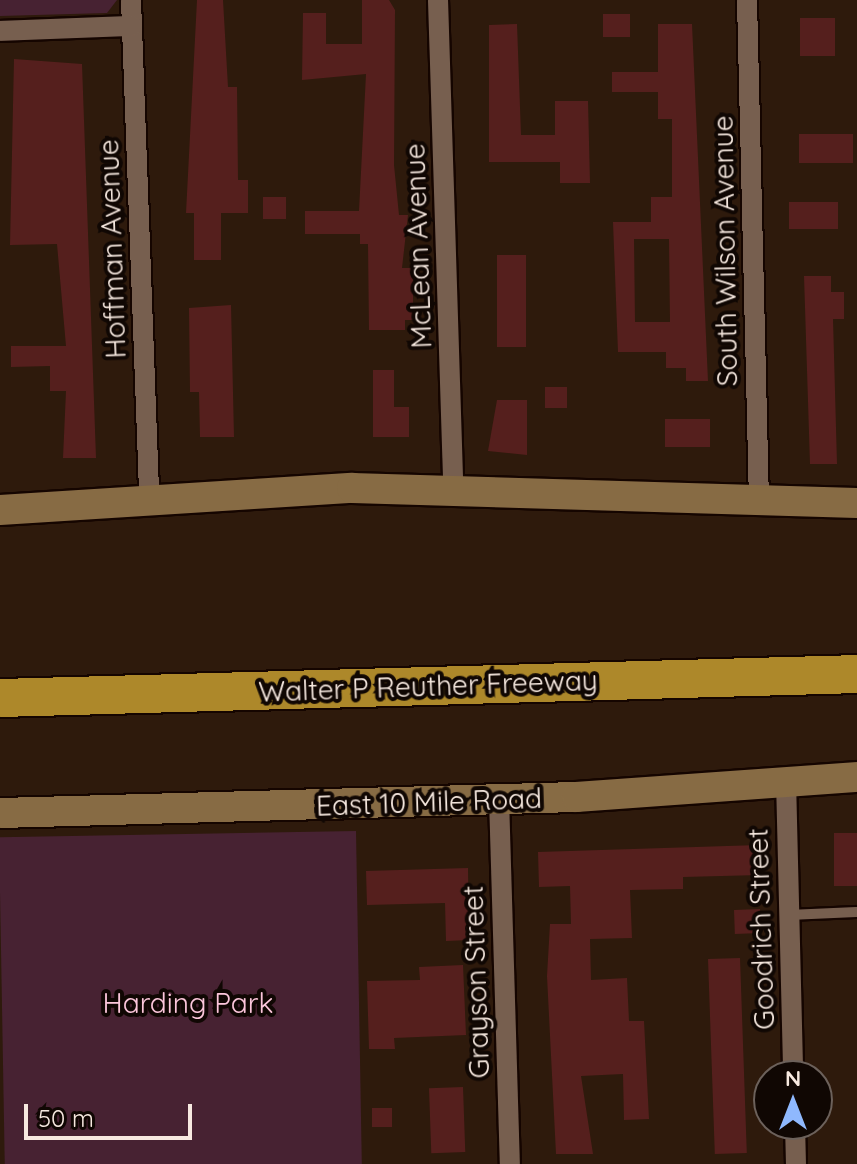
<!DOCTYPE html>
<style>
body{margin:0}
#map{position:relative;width:857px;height:1164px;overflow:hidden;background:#2e1a0c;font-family:Quicksand,sans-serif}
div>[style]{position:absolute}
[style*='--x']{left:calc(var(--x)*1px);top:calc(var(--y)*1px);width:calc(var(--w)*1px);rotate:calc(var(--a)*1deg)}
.green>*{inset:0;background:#472232;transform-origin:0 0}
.building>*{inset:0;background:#551f1d;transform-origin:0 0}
.roads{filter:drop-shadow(2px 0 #150500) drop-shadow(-2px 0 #150500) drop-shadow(0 2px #150500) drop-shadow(0 -2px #150500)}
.service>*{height:10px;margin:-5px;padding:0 5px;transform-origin:5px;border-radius:5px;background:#775f4f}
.minor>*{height:20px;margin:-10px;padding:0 10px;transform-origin:10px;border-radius:10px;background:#775f4f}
.secondary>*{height:30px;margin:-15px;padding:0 15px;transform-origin:15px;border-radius:15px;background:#876b44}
.motorway>*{height:38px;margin:-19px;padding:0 19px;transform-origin:19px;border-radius:19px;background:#ad882a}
span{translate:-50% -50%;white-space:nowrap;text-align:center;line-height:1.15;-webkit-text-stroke:8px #100703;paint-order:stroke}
.street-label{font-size:28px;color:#f7e9e0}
.park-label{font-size:28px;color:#fcc6db}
.north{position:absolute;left:753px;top:1060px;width:80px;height:80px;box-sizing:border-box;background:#100703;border:2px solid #6c615b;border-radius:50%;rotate:0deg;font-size:22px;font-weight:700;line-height:32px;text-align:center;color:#f7e9e0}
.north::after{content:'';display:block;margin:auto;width:28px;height:36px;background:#8fb8fd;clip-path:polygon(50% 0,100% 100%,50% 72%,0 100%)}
.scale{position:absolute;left:24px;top:1104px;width:168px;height:36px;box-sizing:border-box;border:4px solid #f7e9e0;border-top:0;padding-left:10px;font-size:24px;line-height:28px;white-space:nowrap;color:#f7e9e0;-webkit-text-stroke:6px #100703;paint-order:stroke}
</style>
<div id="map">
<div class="green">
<div style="clip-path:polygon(0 0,117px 0,107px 13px,0 16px)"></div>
<div style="left:356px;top:831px;width:333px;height:357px;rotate:89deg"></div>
</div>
<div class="building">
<div style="clip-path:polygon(197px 0,223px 0,228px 87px,237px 87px,238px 180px,248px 180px,248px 213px,221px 213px,221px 260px,194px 260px,194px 213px,186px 213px)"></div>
<div style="clip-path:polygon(362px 0,389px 0,395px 10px,394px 165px,399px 215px,408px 215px,402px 268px,413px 268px,413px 320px,405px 320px,405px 330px,369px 330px,368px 244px,360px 244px,360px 234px,305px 234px,305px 211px,359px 211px,366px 74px,302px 80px,303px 13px,326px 13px,326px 44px,362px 44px)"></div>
<div style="left:603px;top:14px;width:27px;height:23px"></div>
<div style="left:800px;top:18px;width:35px;height:38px"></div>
<div style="clip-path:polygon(517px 24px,521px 135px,555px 135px,555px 101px,588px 101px,590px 183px,560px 183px,560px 162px,489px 162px,489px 25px)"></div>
<div style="clip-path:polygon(evenodd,658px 24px,692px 24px,708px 381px,686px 381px,686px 368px,666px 368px,666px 352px,618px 352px,613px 222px,651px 222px,651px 197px,672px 197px,672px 119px,658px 119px,658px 92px,612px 92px,612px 72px,658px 72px,658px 24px,634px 239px,669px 239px,670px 322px,635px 322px,634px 239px)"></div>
<div style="clip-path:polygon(14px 59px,82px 64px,96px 458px,63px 458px,66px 391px,50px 391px,50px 366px,11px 367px,11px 346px,66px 346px,57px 244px,10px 245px)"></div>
<div style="left:799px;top:134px;width:54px;height:29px"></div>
<div style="left:263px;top:197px;width:23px;height:22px"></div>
<div style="left:789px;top:202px;width:49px;height:27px"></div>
<div style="left:497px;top:255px;width:29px;height:92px"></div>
<div style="clip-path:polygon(804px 276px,831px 276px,831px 292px,844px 292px,844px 319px,833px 319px,837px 464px,810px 464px)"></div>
<div style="clip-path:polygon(231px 305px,234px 437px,200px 437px,199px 392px,190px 392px,189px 308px)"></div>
<div style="clip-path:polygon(373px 370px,394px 370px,394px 407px,409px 407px,409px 437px,373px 437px)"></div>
<div style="left:545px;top:387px;width:22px;height:21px"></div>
<div style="clip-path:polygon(497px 400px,527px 400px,527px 455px,488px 451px)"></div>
<div style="left:665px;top:419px;width:45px;height:28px"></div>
<div style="left:857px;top:833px;width:53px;height:23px;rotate:90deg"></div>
<div style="clip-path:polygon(759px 845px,760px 875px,683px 877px,683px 889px,630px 890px,632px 938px,590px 939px,591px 980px,627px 978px,629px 1021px,644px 1021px,649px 1119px,624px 1120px,623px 1074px,581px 1076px,593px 1154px,556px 1154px,547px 976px,550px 924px,571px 924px,570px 886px,539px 887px,538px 852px)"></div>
<div style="clip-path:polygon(468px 868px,469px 940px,446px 941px,445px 903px,367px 905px,366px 871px)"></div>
<div style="left:760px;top:909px;width:24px;height:26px;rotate:88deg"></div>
<div style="left:740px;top:958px;width:195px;height:32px;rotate:88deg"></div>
<div style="clip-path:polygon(463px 965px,466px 1035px,394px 1038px,395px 1049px,369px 1049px,367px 981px,420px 980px,419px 967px)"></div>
<div style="left:463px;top:1087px;width:65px;height:34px;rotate:88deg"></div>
<div style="left:372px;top:1108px;width:20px;height:19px"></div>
</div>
<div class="roads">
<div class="service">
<div style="--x:788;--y:915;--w:69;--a:-2.5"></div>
</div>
<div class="minor">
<div style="--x:131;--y:0;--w:496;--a:87.9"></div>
<div style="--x:438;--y:0;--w:489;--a:88.2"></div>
<div style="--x:747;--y:0;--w:500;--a:88.63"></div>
<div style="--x:0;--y:31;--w:132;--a:-2.2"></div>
<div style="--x:786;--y:780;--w:296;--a:88.6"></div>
<div style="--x:499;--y:798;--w:366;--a:88.3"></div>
<div style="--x:795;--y:1124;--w:40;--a:88.6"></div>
</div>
<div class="secondary">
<div style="--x:0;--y:510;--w:353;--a:-3.6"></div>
<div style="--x:352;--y:488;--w:505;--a:1.7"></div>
<div style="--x:0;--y:813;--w:577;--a:-1.59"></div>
<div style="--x:577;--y:797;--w:281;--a:-4.1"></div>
</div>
<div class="motorway">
<div style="--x:0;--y:698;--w:857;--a:-1.6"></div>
</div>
</div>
<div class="street-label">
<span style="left:418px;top:246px;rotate:-92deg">McLean Avenue</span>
<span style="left:112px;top:249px;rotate:-92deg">Hoffman Avenue</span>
<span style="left:725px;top:251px;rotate:-91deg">South Wilson Avenue</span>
<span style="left:428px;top:686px;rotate:-2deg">Walter P Reuther Freeway</span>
<span style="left:429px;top:802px;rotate:-2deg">East 10 Mile Road</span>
<span style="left:761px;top:929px;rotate:-92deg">Goodrich Street</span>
<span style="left:476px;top:982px;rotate:-92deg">Grayson Street</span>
</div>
<div class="park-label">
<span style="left:188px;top:1003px">Harding Park</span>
</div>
<div class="north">N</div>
<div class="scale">50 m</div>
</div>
